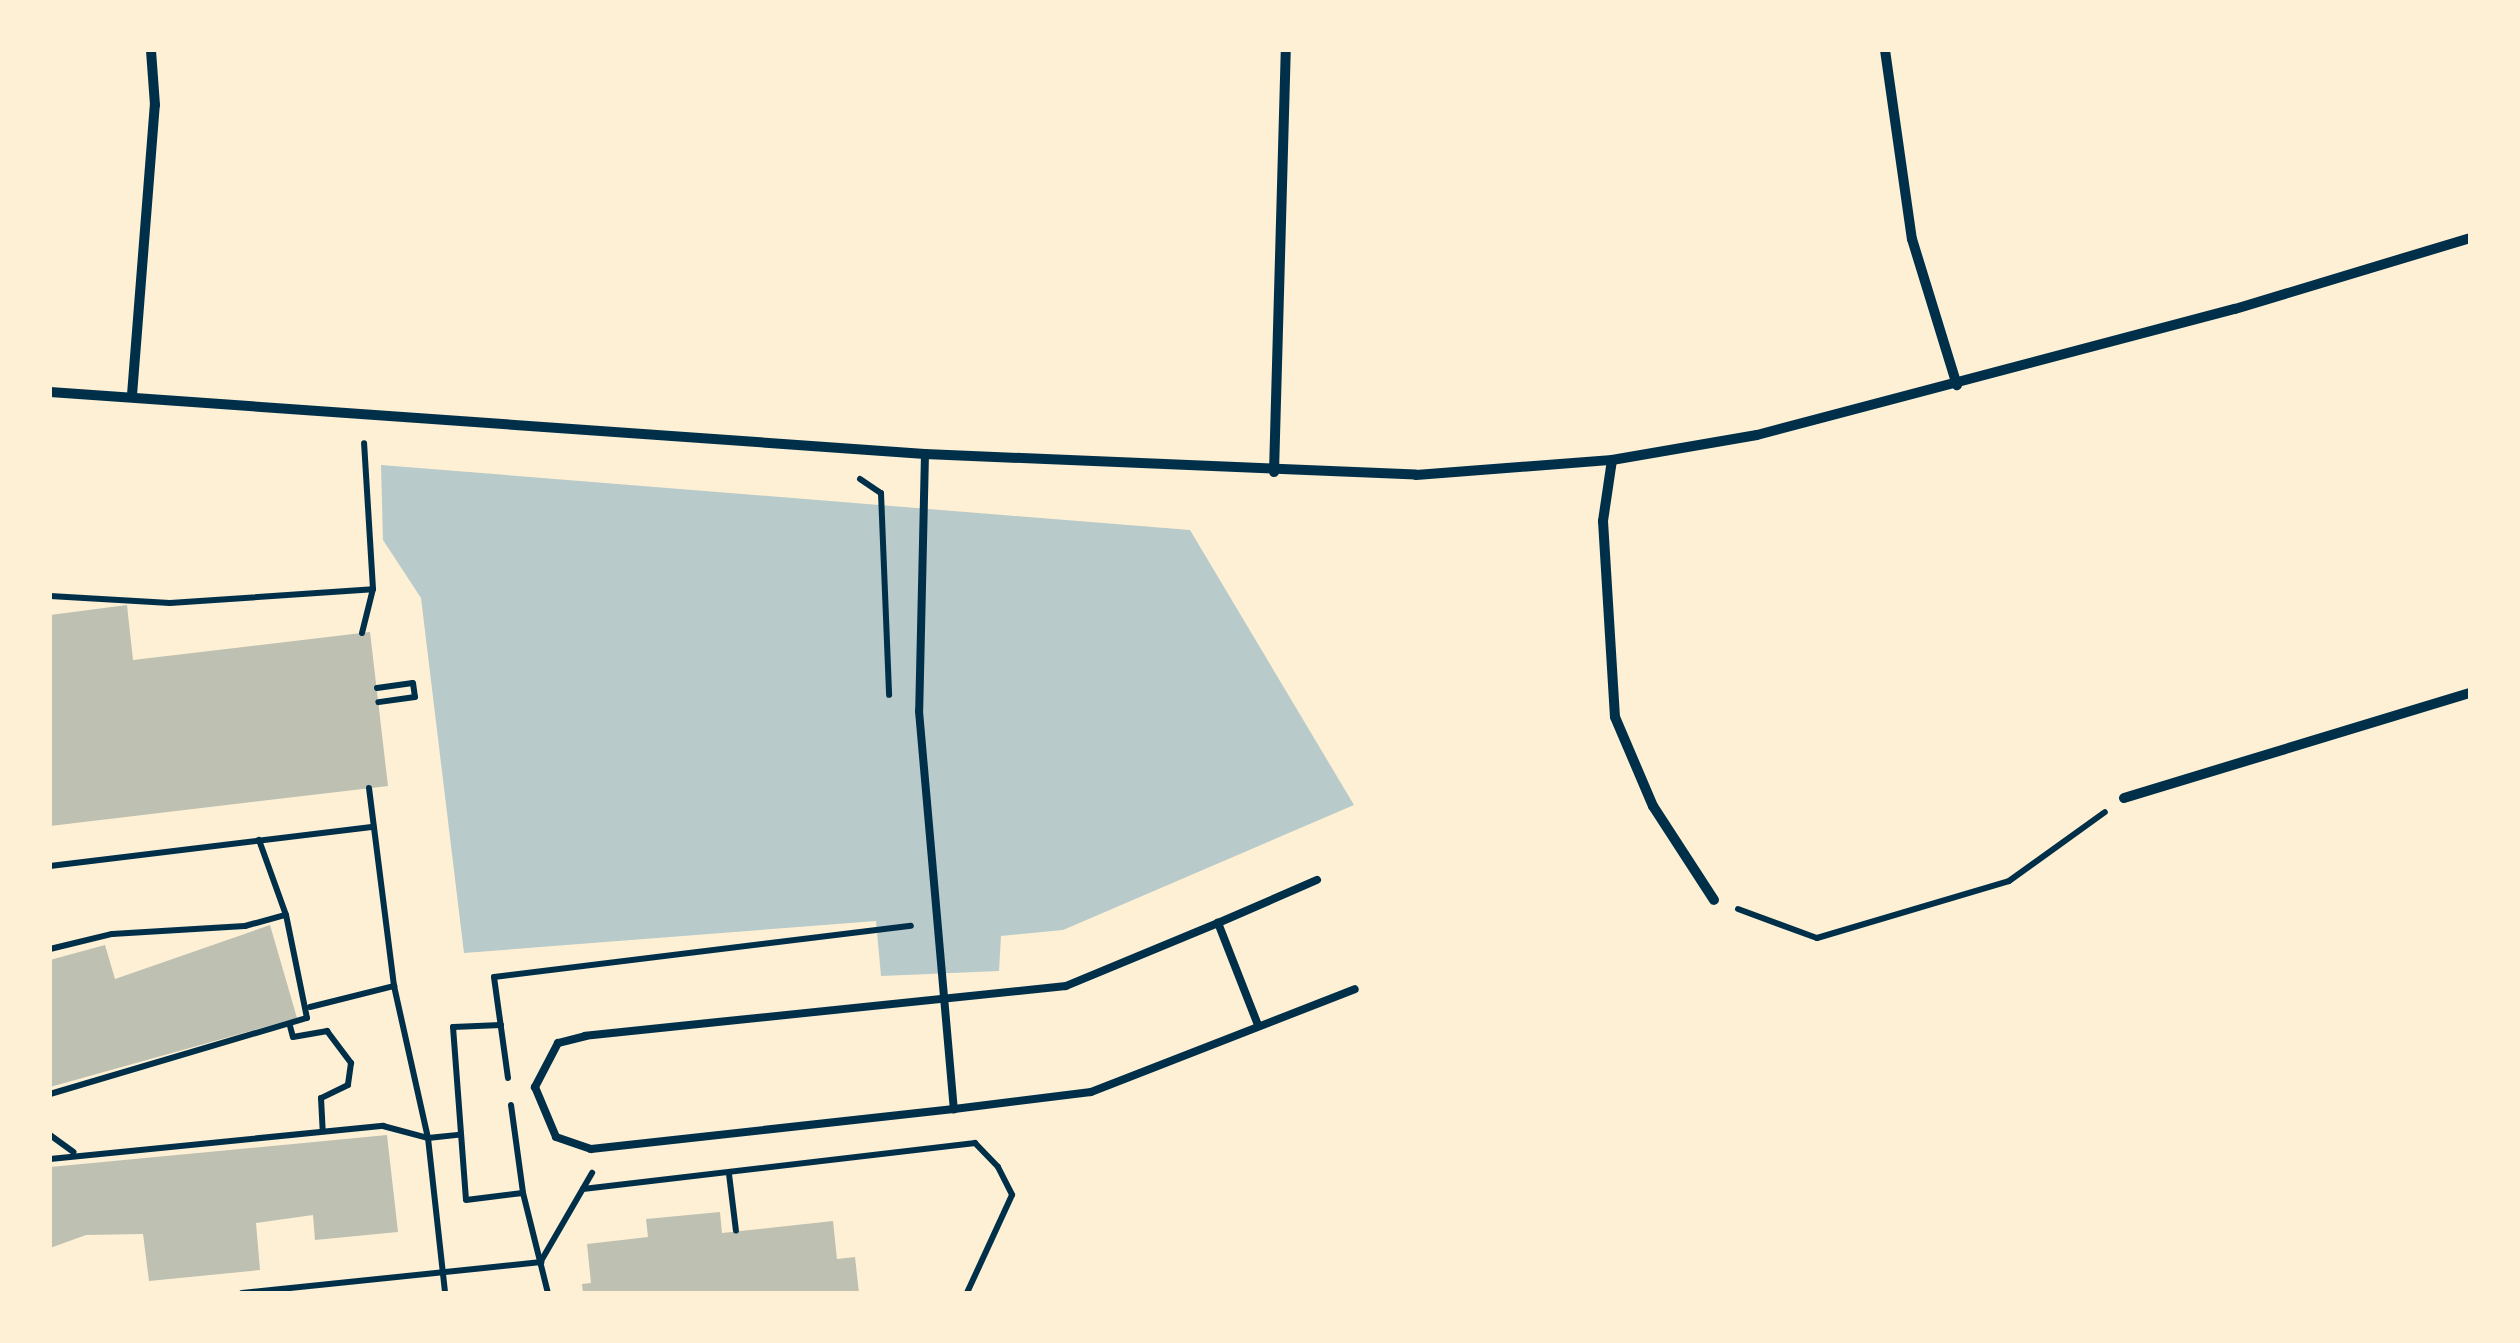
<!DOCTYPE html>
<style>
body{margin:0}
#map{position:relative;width:2520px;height:1343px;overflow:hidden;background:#fdf0d5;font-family:Lato,sans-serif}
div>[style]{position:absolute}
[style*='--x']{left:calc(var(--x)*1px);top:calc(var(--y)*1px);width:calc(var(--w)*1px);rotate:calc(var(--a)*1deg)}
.green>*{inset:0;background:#b9caca}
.building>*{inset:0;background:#bec0b2}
.path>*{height:6px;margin:-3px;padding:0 3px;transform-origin:3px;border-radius:3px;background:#003049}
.service>*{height:8px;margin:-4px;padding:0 4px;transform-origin:4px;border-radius:4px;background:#003049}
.minor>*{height:10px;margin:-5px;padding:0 5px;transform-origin:5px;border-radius:5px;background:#003049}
span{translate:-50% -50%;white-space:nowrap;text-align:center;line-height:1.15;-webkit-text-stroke:10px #fdf0d5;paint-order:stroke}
.frame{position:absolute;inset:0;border:52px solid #fdf0d5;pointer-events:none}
</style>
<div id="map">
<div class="green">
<div style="clip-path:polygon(381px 465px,1190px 530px,1354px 805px,1063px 930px,1001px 936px,999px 971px,881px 976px,876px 921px,464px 953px,421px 598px,383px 540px)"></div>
</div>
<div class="building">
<div style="clip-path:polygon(127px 605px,133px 660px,370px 632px,388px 786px,50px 826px,50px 615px)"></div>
<div style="clip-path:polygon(270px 925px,297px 1018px,50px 1087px,50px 960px,105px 945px,115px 979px)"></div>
<div style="clip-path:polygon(387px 1135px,398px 1232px,315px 1240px,313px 1215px,256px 1223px,260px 1270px,149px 1281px,143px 1234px,86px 1235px,50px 1248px,50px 1167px)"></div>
<div style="clip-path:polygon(720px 1212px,722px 1233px,833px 1221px,837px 1259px,855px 1257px,859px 1293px,583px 1293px,582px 1284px,591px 1283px,587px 1244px,648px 1237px,646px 1219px)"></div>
</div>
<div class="path">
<div style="--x:860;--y:479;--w:25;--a:34"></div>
<div style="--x:881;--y:493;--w:202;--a:87.7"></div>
<div style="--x:50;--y:596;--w:120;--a:3.3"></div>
<div style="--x:170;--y:603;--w:203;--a:-3.9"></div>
<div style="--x:362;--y:633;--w:45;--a:-76"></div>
<div style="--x:373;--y:589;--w:146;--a:-93.5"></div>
<div style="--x:377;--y:688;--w:36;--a:-8"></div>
<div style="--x:413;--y:683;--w:14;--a:82"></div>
<div style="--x:415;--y:697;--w:37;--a:172"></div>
<div style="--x:369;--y:788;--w:200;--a:82.8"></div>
<div style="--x:394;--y:986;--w:156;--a:77.4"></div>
<div style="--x:428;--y:1138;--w:156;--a:83.7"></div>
<div style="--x:50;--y:866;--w:326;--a:-6.9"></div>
<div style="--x:1738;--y:909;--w:84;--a:20.2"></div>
<div style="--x:1817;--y:938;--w:200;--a:-16.5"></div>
<div style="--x:2009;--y:881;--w:118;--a:-35.7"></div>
<div style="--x:50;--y:949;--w:64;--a:-13.6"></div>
<div style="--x:112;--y:934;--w:133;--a:-3.4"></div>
<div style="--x:245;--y:926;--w:41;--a:-15.4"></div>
<div style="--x:310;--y:1007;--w:87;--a:-14"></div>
<div style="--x:501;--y:1025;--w:48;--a:177.6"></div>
<div style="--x:453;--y:1027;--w:173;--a:85.7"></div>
<div style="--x:466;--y:1200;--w:57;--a:-7"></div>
<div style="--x:523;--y:1193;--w:103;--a:76"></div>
<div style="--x:290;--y:1026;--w:11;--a:75"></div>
<div style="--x:293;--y:1037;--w:35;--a:-10"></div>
<div style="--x:327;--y:1031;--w:40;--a:53"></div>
<div style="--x:351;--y:1063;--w:22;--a:98"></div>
<div style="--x:348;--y:1085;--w:30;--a:154"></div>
<div style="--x:321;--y:1098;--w:33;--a:87"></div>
<div style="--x:508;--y:1078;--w:102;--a:-97.9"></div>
<div style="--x:494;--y:977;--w:420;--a:-7"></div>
<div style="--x:50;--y:1094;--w:268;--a:-16.5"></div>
<div style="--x:307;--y:1018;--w:105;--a:-101.5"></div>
<div style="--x:286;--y:915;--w:80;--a:-109.8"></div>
<div style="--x:511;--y:1105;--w:89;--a:82.2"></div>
<div style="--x:50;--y:1135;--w:29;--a:36"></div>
<div style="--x:50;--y:1159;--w:335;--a:-5.7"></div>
<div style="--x:383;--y:1126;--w:47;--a:14.9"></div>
<div style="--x:428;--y:1138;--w:30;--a:-6"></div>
<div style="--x:729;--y:1174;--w:57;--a:83"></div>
<div style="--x:583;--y:1189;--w:395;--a:-6.7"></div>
<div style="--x:975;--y:1143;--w:33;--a:46"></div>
<div style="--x:998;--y:1167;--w:31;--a:63"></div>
<div style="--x:1012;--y:1195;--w:108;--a:114.7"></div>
<div style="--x:541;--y:1261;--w:102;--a:-59.9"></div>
<div style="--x:242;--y:1293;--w:301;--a:-5.9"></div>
</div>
<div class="service">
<div style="--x:925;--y:454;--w:257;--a:91.3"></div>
<div style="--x:919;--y:711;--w:400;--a:85"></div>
<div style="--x:1218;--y:923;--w:108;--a:-23.5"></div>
<div style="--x:1258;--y:1025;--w:110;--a:-111.4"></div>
<div style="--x:1218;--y:923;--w:165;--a:157.5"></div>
<div style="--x:1066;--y:986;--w:483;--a:174.1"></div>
<div style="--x:586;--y:1036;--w:29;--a:166"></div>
<div style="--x:558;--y:1043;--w:50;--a:117.6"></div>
<div style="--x:535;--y:1087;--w:54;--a:67.2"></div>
<div style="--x:556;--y:1137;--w:37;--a:19"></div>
<div style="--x:591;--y:1149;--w:365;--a:-6.3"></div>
<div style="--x:954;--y:1109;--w:138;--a:-7.1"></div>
<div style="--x:1091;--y:1092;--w:283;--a:-21.3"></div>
</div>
<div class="minor">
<div style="--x:1885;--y:50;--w:191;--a:81.9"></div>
<div style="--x:1912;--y:239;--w:153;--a:72.9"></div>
<div style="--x:50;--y:392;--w:877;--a:4.05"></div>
<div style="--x:925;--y:454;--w:491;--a:2.4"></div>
<div style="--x:1416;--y:475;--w:197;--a:-4.4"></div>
<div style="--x:1612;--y:460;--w:147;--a:-9.8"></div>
<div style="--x:1757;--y:435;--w:494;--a:-14.8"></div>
<div style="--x:2235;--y:309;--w:245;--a:-16.8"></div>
<div style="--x:132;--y:395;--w:291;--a:-85.5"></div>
<div style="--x:155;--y:105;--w:55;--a:-94.2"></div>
<div style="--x:1612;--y:460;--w:62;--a:98.4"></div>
<div style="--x:1603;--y:521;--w:196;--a:86.5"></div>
<div style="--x:1615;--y:717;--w:97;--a:66.9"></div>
<div style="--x:1653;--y:806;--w:112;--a:57"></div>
<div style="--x:1274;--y:472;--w:422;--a:-88.4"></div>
<div style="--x:2124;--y:798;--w:362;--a:-16.9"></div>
</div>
<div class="frame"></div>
</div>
